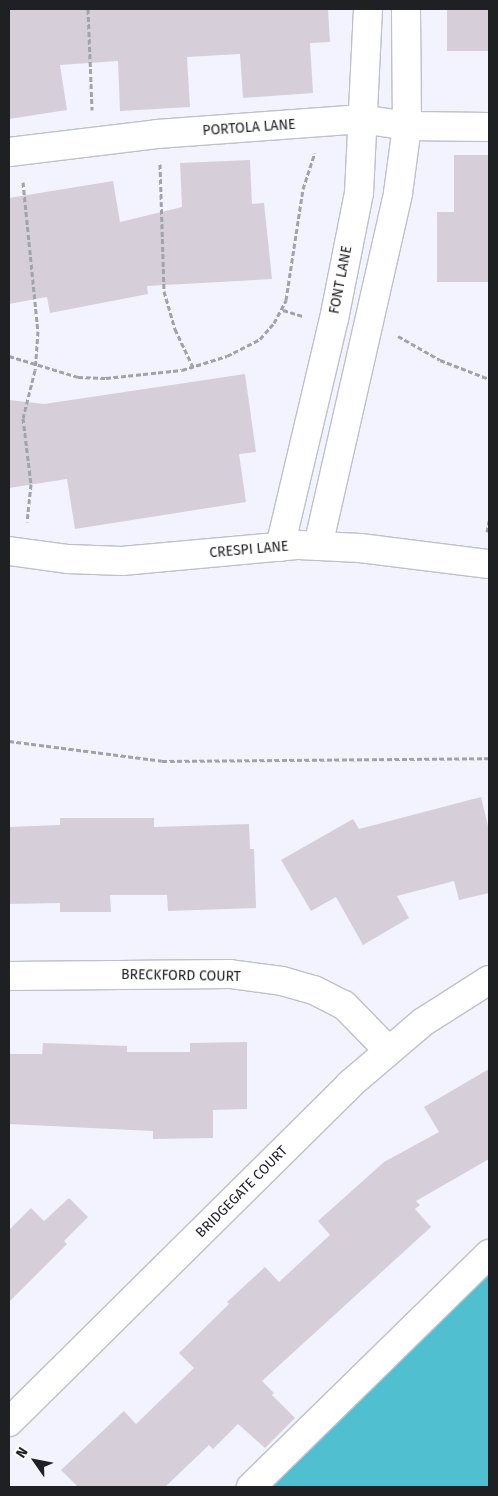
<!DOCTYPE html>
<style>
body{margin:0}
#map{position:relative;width:498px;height:1496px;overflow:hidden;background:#f2f3fe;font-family:"Fira Sans",sans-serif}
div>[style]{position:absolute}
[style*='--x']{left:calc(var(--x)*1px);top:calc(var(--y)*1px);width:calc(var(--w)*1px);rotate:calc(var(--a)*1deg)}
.water>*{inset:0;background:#50bfd0}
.building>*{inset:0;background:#d6cfda;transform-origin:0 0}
.path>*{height:3px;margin-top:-1.5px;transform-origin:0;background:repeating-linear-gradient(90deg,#a1a2aa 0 5px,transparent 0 7.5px)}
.roads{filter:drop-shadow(1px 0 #bec0cc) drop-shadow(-1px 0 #bec0cc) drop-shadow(0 1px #bec0cc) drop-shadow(0 -1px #bec0cc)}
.minor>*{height:28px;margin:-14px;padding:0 14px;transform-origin:14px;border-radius:14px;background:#fff}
span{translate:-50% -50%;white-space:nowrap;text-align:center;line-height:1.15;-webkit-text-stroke:4px #fff;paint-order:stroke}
.street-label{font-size:14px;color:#1f2024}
.frame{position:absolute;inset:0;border:10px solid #1f2024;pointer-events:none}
.north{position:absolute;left:10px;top:1436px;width:50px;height:50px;-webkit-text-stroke:4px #fff;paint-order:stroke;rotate:303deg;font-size:14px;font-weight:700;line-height:20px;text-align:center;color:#1f2024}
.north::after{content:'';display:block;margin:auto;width:18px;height:22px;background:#1f2024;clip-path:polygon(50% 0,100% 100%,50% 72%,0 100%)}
</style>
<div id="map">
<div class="water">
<div style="clip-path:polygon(489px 1270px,489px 1487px,269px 1487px)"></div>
</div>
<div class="building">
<div style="clip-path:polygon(9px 9px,328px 9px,330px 42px,310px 43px,313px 93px,243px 98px,240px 54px,187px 57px,190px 107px,120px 111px,118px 61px,60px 65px,67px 110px,9px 119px)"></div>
<div style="left:447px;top:9px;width:42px;height:42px"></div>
<div style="clip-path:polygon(454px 155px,489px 155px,489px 282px,437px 282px,437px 212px,454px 212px)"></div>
<div style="clip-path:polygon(250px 160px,252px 204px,264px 203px,272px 279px,147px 286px,148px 294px,50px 313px,47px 297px,9px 304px,9px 198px,113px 181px,120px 222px,182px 207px,180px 163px)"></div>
<div style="clip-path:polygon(245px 374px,256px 452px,239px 454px,246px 502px,75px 529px,67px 479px,9px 488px,9px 400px,44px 404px)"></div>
<div style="clip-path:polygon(481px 797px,489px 830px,489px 893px,459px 900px,454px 881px,397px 896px,409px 918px,363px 945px,336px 897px,311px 911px,281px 860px,353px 819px,359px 829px)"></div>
<div style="clip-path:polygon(60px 818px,154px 818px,154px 827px,249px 824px,250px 849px,254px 849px,256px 908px,168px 911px,167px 895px,110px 895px,111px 912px,60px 912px,60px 903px,9px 904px,9px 827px,60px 825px)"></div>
<div style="clip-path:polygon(247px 1042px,247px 1109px,213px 1110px,213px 1138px,153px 1139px,153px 1131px,9px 1124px,9px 1054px,42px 1054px,43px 1043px,127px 1046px,127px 1052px,190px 1052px,190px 1043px)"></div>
<div style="clip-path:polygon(489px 1069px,489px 1159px,416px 1201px,420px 1205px,415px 1209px,431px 1227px,262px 1381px,274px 1393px,272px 1395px,295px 1418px,265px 1448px,238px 1424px,213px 1449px,209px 1445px,165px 1487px,78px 1487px,61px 1470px,124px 1411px,136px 1424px,194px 1368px,179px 1353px,229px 1304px,227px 1302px,265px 1267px,279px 1282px,330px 1235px,318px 1221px,384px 1162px,439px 1132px,424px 1107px)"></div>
<div style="clip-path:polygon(69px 1198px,88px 1217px,64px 1241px,67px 1244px,9px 1302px,9px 1230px,31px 1208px,44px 1221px)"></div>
</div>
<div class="path">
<div style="--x:88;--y:9;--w:101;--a:87.7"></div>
<div style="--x:160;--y:164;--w:127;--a:88.2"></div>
<div style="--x:164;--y:291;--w:40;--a:74"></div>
<div style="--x:175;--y:329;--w:42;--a:64.7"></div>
<div style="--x:23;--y:182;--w:150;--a:84.3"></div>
<div style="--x:38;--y:331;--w:39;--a:94"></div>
<div style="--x:35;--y:370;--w:49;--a:104"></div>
<div style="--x:23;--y:418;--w:66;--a:83.1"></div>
<div style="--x:31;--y:484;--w:38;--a:96"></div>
<div style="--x:283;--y:310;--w:21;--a:17"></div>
<div style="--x:398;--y:336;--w:48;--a:29.7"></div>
<div style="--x:440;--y:360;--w:53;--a:21.2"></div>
<div style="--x:9;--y:356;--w:72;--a:16.9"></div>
<div style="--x:78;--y:377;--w:28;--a:2"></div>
<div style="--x:106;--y:378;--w:76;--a:-6"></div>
<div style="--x:182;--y:370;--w:47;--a:-17.3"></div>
<div style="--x:227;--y:356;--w:37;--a:-27"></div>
<div style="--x:260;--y:339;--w:21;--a:-49"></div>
<div style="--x:274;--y:323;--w:26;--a:-62"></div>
<div style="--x:286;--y:300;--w:112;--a:-81.3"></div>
<div style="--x:303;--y:189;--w:38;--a:-72"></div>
<div style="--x:487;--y:532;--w:11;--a:-80"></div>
<div style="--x:9;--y:741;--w:154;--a:7.4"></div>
<div style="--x:162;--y:761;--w:327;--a:-0.5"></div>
</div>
<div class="roads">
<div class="minor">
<div style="--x:9;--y:152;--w:149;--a:-6.9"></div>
<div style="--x:157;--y:134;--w:206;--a:-4.2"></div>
<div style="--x:362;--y:119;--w:46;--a:8.8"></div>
<div style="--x:407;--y:126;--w:82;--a:0.7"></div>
<div style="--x:318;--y:546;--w:362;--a:-77.2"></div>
<div style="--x:398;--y:193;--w:68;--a:-82.3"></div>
<div style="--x:407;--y:126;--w:117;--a:-90.5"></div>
<div style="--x:280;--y:547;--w:234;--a:-76.7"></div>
<div style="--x:334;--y:319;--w:128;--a:-78.8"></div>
<div style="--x:359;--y:193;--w:184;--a:-87.2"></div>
<div style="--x:9;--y:551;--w:60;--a:7.7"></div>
<div style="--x:68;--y:559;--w:54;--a:2.1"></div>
<div style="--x:122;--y:561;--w:178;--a:-5.2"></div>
<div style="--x:299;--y:545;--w:61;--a:2.8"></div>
<div style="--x:360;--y:548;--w:130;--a:7.1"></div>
<div style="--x:9;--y:976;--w:221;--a:-0.5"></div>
<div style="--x:230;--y:974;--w:52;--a:7.7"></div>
<div style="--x:282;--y:981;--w:33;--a:16"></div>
<div style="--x:314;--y:990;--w:34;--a:27"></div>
<div style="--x:344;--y:1005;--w:64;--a:45.6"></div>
<div style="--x:9;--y:1422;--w:479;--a:-44.7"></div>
<div style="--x:349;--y:1085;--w:97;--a:-40.4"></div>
<div style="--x:423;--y:1022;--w:78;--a:-32.5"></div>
<div style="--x:251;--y:1487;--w:333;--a:-44.4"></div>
</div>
</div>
<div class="street-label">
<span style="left:249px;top:128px;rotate:-4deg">PORTOLA LANE</span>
<span style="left:341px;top:280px;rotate:-79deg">FONT LANE</span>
<span style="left:249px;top:550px;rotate:-5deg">CRESPI LANE</span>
<span style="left:181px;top:976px;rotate:1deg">BRECKFORD COURT</span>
<span style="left:242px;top:1192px;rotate:-45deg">BRIDGEGATE COURT</span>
</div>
<div class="frame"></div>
<div class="north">N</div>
</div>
